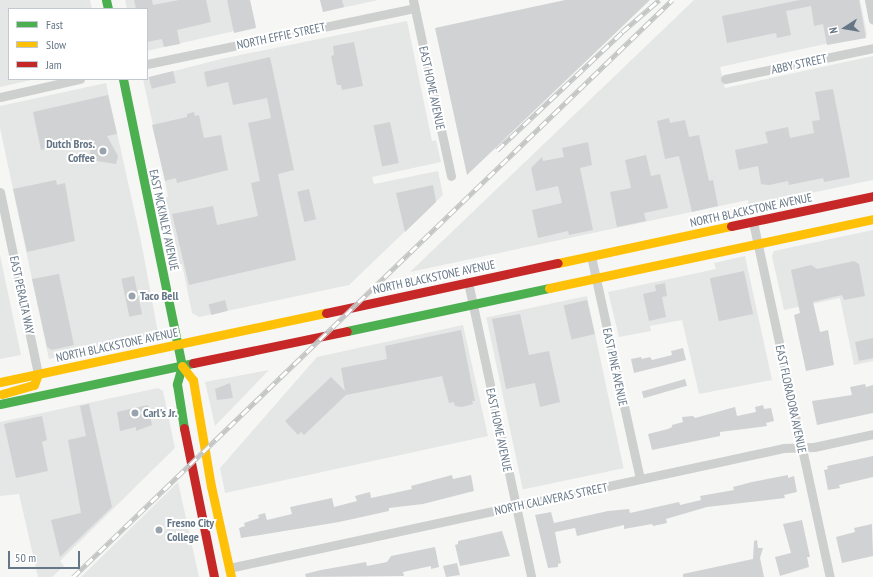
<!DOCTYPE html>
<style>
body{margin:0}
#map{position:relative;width:873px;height:577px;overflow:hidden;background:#f6f6f5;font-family:"PT Sans Narrow",sans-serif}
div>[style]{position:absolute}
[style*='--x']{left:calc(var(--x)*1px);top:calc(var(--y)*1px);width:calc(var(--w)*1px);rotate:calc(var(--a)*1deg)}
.built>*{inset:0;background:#e5e6e6;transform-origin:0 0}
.building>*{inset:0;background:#d1d2d3;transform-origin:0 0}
.street>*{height:9px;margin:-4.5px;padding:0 4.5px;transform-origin:4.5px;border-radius:4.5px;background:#ced0d0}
.fast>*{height:9px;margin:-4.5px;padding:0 4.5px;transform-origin:4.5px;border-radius:4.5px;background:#4caf50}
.slow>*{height:9px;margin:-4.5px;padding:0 4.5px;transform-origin:4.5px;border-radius:4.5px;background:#ffc107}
.jam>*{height:9px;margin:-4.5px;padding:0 4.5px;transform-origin:4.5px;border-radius:4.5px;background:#c62828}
.rail>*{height:4.5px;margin-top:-2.25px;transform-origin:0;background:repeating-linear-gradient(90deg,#fff 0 9px,#c4c6c6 0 18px);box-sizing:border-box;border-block:1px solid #c4c6c6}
.dots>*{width:11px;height:11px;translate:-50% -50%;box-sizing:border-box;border:2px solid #fff;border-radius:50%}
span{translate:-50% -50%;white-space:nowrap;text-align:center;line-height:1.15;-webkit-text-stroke:4px #fff;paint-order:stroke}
.street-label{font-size:12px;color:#657686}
.poi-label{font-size:12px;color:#657686;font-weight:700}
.right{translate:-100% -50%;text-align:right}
.left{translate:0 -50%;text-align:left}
.legend{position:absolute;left:8px;top:8px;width:140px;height:72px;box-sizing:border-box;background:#fff;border:1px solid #c1c8cf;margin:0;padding:5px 7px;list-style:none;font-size:12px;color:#657686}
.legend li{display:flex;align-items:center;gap:8px;height:20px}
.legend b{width:20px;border:1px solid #c1c8cf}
.north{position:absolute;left:825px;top:8px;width:40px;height:40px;-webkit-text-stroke:3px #fff;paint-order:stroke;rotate:258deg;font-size:11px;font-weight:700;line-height:16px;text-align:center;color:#657686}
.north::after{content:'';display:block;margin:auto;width:14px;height:18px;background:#657686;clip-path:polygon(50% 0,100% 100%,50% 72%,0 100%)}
.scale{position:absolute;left:8px;top:551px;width:72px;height:18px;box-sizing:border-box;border:2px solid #657686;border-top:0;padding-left:5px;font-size:12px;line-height:14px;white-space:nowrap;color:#657686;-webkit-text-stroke:3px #fff;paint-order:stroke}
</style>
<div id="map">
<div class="built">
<div style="clip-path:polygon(0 0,90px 0,92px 9px,9px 9px,9px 79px,36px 79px,0 87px)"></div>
<div style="clip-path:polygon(125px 0,250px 0,256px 26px,147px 51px,147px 9px,127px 9px)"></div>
<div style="clip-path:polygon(320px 0,378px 0,323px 12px)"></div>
<div style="clip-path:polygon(694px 0,860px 0,867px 35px,720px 67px,725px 88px,873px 56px,873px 180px,749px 206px,748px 200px,410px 272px)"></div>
<div style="clip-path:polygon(407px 21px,432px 141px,436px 140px,441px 162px,372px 177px,374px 184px,438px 171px,443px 195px,349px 285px,199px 317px,192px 313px,182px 264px,178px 264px,164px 198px,168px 197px,165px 181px,143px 79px,221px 59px)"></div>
<div style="clip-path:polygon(106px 83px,141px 241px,158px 333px,49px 359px,0 128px,0 106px)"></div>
<div style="clip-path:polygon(873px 230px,873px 361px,854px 365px,840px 298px,784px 310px,772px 256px,774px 251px)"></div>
<div style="clip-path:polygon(0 255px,21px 355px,0 359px)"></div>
<div style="clip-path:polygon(745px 256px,772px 380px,699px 394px,682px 320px,650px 326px,651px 331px,619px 337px,608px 292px,716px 269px,714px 263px)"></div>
<div style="left:587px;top:296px;width:176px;height:103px;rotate:78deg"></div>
<div style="clip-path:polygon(463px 325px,488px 436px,225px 493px,220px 468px,317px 357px)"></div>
<div style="clip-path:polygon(269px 370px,215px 426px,205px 382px)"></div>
<div style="clip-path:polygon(158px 388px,163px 391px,175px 448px,60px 561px,64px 566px,52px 577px,38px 577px,19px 494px,0 496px,0 422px)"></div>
<div style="clip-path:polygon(178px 482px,199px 577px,81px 577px)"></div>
</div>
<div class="building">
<div style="clip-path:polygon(134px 0,152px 0,153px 5px,179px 0,206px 0,211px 22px,177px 30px,180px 44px,164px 47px,162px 39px,147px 42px,147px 9px,136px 9px)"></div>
<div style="clip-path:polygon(227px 0,250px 0,256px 28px,234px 33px)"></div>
<div style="clip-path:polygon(320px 0,342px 0,344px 7px,323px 12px)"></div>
<div style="clip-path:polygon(565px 0,650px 0,467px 175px,435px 28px)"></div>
<div style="clip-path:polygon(800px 0,859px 0,866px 38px,827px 45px,823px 24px,814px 26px,811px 6px,786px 11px,791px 35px,777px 38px,776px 33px,727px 43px,722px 16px)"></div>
<div style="clip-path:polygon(354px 42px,363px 86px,342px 90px,341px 85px,337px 85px,331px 56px,334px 55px,333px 46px)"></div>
<div style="clip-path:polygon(270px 57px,294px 170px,278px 174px,296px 260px,189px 285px,172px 214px,213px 206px,217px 225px,258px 216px,251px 183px,260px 181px,248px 123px,271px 118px,267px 98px,233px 105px,228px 82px,207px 87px,204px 72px)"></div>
<div style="left:173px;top:71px;width:12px;height:25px;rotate:76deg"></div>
<div style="clip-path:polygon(833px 89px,850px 177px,824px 182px,823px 178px,789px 185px,788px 181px,769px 185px,761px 184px,758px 166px,739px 170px,735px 150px,768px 143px,765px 132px,788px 127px,790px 138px,814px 133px,812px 121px,820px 120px,815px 92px)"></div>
<div style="clip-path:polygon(108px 95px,117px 134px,107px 136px,118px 156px,116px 164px,90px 160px,91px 139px,41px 150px,33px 112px)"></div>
<div style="clip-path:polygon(194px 112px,195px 116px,199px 115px,204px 138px,221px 135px,228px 170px,177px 183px,176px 178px,165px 181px,152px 125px,187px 117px,187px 114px)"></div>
<div style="clip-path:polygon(669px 118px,670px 123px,685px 120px,689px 137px,699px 135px,709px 181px,713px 180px,718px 206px,692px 212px,679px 156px,665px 159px,657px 121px)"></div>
<div style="left:390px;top:122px;width:42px;height:17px;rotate:78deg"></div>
<div style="clip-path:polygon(588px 142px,592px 165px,580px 168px,593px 230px,569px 235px,568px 231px,538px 238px,532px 210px,562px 203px,558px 186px,536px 191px,531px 168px,542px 157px,543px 161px,564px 157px,562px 148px)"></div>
<div style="clip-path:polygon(646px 155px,651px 176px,660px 174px,668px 208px,644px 213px,646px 221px,617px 227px,610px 192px,631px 188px,625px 160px)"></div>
<div style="clip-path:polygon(56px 180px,57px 185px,65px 183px,75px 241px,27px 252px,13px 189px)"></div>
<div style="clip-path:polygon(433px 185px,436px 202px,405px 232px,396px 193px)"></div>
<div style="left:309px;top:189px;width:31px;height:12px;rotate:77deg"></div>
<div style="clip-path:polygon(854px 261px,859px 264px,865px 296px,844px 300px,842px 295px,813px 302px,820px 332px,828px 330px,834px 365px,806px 371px,794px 315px,800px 313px,791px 270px,811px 265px,817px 269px)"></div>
<div style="left:744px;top:271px;width:44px;height:35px;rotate:78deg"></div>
<div style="clip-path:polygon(59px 274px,74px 345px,52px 350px,47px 347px,32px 279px)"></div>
<div style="left:134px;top:276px;width:39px;height:13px;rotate:78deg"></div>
<div style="clip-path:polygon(665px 283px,667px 296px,662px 297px,666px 317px,649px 321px,643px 294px,656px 291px,655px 285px)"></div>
<div style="left:225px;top:300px;width:11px;height:17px;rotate:75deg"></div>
<div style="left:587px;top:300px;width:35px;height:24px;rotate:77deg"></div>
<div style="clip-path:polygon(520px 314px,529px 355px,549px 351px,560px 402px,540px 407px,535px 383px,506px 389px,492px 319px)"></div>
<div style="clip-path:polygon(461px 330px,475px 401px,472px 401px,473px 404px,462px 407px,455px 406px,454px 402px,449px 403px,442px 376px,346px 395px,304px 435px,301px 432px,298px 435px,285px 421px,331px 377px,345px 391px,341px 368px,387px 359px,385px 346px)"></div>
<div style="clip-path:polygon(873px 338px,873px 358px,859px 361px,855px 342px)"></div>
<div style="clip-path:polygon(683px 348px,686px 360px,634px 373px,631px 359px,641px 357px,642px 359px,650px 357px,652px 360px,672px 355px,671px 351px)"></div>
<div style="left:685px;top:379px;width:7px;height:45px;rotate:74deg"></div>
<div style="clip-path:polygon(230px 383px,233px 398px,217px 400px,215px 389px)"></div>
<div style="clip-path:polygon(865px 384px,866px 387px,873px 385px,873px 413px,817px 425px,812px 401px,852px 395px,850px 387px)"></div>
<div style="clip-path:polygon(89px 404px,112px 507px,60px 557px,51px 520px,81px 513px,68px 440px,86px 436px,80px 406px)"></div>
<div style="clip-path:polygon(148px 405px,152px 425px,136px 431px,136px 427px,120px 431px,117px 412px)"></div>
<div style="clip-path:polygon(763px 405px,764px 409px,771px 408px,774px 421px,766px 423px,767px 426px,720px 432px,720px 436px,652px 450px,648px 434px,668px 429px,672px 427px,672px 425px,683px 422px,682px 417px,693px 416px,695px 418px,735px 407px,737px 416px,756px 412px,755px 407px)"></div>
<div style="clip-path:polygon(42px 416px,47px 440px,42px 442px,48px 471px,16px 478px,4px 424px)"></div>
<div style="clip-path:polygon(873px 456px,873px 477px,839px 485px,840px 488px,828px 490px,824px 470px,828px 469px,827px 466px)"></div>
<div style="clip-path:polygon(452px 475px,453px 479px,471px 475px,474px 491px,423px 504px,389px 508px,389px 511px,339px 522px,241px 538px,239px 528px,245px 526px,244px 523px,259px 518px,258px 515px,265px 513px,267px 520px,292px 514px,290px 507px,332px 498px,334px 507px,357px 501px,355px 496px,370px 492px,371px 498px,412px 489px,411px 486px)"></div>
<div style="clip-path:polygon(788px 475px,788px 478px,794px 476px,797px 492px,784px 495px,785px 498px,707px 507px,666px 519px,667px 523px,653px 526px,652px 524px,624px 529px,624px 525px,577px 536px,575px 528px,555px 532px,561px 563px,558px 564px,558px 567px,548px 568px,535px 515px,551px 512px,554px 523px,608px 511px,629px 509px,630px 513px,679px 502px,680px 505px,701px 500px,700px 496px,734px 490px,733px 487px,752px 482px)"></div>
<div style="clip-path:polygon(802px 520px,810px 557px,807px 557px,809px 567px,780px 576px,775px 557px,791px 553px,783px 524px)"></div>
<div style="clip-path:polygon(872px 524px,873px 556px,842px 563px,836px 537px,855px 532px,854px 528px)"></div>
<div style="clip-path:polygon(502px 531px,510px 556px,460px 566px,455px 545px,458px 544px,458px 541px)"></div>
<div style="clip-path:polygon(757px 540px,758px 548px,763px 548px,760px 558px,764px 577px,683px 577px,683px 574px,753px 559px,754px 541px)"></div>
<div style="clip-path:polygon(435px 547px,439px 567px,431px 569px,431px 566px,403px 572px,404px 576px,306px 577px,305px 574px,321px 570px,366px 562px,367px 566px,387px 562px,391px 556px)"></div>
<div style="clip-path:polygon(457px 563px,460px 575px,446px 577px,443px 566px)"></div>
</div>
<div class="street">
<div style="--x:413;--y:0;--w:180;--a:77.8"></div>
<div style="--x:869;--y:0;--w:20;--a:79"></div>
<div style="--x:147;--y:64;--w:273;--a:-11.8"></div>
<div style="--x:725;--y:79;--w:151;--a:-11.8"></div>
<div style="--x:0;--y:97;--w:82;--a:-12.7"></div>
<div style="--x:0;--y:192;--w:186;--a:78.2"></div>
<div style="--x:753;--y:222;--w:363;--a:77.8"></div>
<div style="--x:591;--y:256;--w:228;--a:77.6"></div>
<div style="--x:468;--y:282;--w:302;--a:77.9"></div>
<div style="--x:229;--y:568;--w:568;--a:-12.2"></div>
<div style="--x:784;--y:448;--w:30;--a:-2"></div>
<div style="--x:814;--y:447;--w:60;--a:-12.4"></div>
</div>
<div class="fast">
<div style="--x:106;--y:0;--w:9;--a:77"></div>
<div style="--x:123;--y:79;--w:293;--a:78.4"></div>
<div style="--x:182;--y:366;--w:19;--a:106"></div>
<div style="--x:177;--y:384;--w:45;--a:81"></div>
<div style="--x:347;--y:331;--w:207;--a:-12"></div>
<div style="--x:0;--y:404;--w:197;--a:-12"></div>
</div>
<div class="slow">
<div style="--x:558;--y:263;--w:177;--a:-12.1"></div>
<div style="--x:549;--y:288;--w:331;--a:-12"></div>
<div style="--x:182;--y:366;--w:18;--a:52"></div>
<div style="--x:193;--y:380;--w:108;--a:80.4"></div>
<div style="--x:211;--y:486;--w:93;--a:77.6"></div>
<div style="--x:0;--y:382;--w:333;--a:-12"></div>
<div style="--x:2;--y:394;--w:33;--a:-16"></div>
<div style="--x:34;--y:385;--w:12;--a:-70"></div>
</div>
<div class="jam">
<div style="--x:731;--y:226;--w:145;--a:-11.9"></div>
<div style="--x:326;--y:313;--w:237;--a:-12.2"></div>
<div style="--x:193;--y:363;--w:157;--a:-11.7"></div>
<div style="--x:184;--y:428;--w:152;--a:78.6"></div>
</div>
<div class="rail">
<div style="--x:497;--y:150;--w:172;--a:-43.3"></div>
<div style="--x:622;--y:32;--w:49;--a:-40.9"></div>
<div style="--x:73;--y:577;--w:832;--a:-43.93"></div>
</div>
<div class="dots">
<div style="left:103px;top:151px;background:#98a3ad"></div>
<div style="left:132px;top:296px;background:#98a3ad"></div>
<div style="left:135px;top:413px;background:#98a3ad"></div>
<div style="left:159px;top:530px;background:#98a3ad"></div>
</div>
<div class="street-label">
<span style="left:281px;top:36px;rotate:-12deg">NORTH EFFIE STREET</span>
<span style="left:799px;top:64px;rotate:-12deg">ABBY STREET</span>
<span style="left:432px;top:88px;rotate:78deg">EAST HOME AVENUE</span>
<span style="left:751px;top:210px;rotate:-12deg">NORTH BLACKSTONE AVENUE</span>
<span style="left:164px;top:220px;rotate:78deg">EAST MCKINLEY AVENUE</span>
<span style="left:434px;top:277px;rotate:-12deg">NORTH BLACKSTONE AVENUE</span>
<span style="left:22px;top:295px;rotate:78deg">EAST PERALTA WAY</span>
<span style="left:117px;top:345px;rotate:-12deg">NORTH BLACKSTONE AVENUE</span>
<span style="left:615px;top:367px;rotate:78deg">EAST PINE AVENUE</span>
<span style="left:791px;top:399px;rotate:78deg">EAST FLORADORA AVENUE</span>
<span style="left:499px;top:430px;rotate:78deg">EAST HOME AVENUE</span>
<span style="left:551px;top:499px;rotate:-12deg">NORTH CALAVERAS STREET</span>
</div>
<div class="poi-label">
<span class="right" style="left:95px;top:151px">Dutch Bros.<br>Coffee</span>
<span class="left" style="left:140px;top:296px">Taco Bell</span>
<span class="left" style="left:143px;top:413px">Carl's Jr.</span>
<span class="left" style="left:167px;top:530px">Fresno City<br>College</span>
</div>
<ul class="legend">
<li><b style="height:5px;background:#4caf50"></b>Fast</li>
<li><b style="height:5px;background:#ffc107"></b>Slow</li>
<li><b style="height:5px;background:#c62828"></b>Jam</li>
</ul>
<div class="north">N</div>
<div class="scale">50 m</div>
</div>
